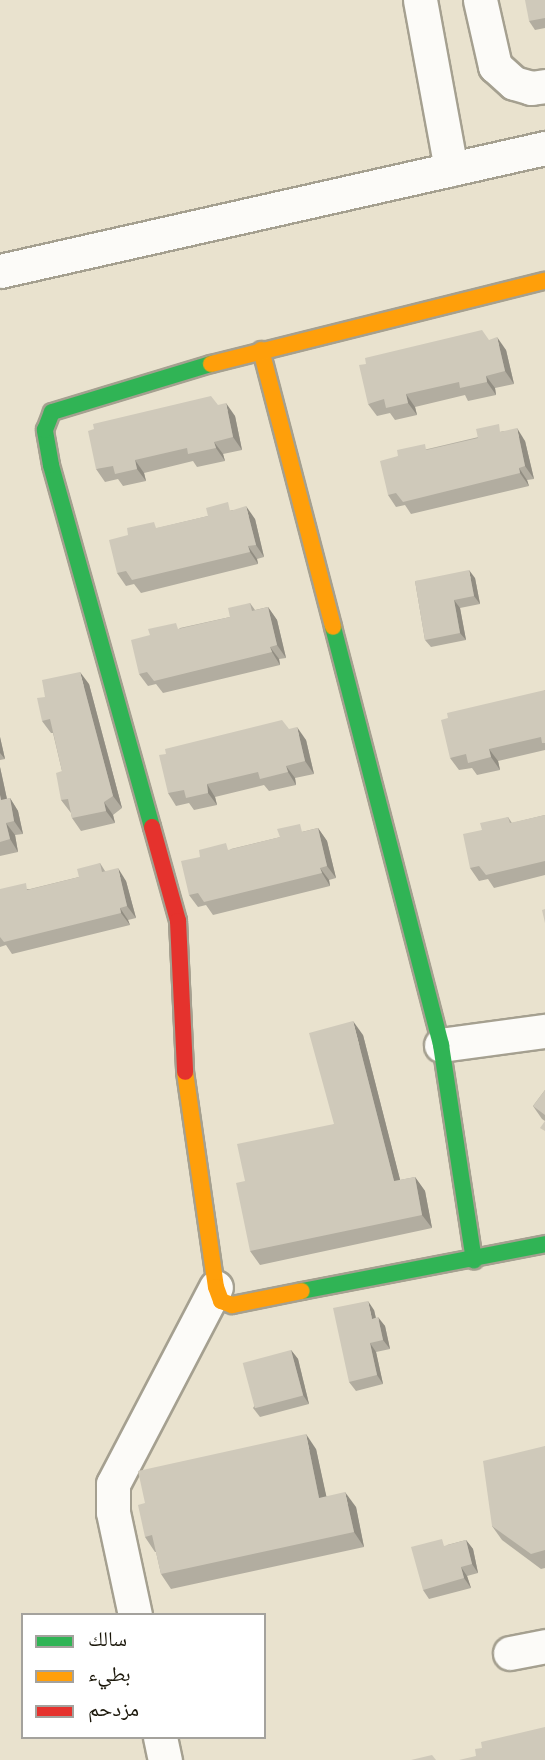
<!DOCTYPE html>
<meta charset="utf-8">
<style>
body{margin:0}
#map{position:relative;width:545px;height:1760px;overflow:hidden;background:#e9e2ce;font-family:Lato,"Noto Naskh Arabic",sans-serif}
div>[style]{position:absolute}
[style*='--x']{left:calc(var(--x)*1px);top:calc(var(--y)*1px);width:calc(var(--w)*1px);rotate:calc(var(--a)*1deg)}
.roads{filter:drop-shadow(2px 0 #a5a090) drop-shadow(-2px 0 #a5a090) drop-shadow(0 2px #a5a090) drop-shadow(0 -2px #a5a090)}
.street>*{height:33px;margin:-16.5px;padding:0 16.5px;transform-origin:16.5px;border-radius:16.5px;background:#fcfbf8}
.fast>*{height:16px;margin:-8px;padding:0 8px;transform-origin:8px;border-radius:8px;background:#30b455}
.slow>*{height:16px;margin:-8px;padding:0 8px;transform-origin:8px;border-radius:8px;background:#ff9f0a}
.jam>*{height:16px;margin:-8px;padding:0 8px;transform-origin:8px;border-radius:8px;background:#e5322d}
.wall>*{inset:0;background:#b2ada0}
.shaded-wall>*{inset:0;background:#918d82}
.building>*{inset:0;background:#cfc9ba;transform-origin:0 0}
span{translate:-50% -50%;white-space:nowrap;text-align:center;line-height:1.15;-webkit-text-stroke:5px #fff;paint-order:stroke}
.legend{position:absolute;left:21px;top:1613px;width:245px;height:126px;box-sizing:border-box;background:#fff;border:2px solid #a4a29d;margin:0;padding:9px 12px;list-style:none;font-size:21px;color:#1b170a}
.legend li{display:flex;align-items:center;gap:14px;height:35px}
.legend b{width:35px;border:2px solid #a4a29d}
</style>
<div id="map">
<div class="roads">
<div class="street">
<div style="--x:420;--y:0;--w:172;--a:79.6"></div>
<div style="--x:480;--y:0;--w:68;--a:77.2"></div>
<div style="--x:495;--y:66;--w:25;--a:42"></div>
<div style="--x:514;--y:83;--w:18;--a:16"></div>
<div style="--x:531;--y:88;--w:14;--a:-8"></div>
<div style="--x:0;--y:271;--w:559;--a:-12.72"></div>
<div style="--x:441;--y:1045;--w:105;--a:-7.7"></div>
<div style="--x:135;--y:1615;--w:105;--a:-102.1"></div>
<div style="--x:113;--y:1512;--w:28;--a:-90"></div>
<div style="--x:113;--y:1484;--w:222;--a:-62.4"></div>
<div style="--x:510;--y:1653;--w:36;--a:-11"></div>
<div style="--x:160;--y:1737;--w:24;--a:78"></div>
</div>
<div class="fast">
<div style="--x:333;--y:627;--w:432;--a:75.5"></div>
<div style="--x:441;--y:1045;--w:218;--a:81.3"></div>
<div style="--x:152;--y:827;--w:376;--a:-105.6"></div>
<div style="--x:51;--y:465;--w:36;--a:-100"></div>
<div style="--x:45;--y:430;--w:19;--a:-69"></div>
<div style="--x:52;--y:412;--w:166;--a:-16.8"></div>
<div style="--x:302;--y:1291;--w:248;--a:-10.9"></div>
</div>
<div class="slow">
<div style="--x:261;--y:350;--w:286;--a:75.4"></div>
<div style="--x:211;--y:364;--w:344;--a:-14"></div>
<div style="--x:185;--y:1072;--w:217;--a:81.8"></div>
<div style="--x:216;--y:1287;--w:15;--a:70"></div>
<div style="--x:221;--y:1301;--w:12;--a:20"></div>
<div style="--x:232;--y:1305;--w:71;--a:-11.3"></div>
</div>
<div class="jam">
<div style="--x:152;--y:827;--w:98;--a:74.5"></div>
<div style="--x:178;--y:921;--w:151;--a:87.3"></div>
</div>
</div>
<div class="wall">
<div style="clip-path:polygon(545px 0,545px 28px,535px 30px,529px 21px)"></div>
<div style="clip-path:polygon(489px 340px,506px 350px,514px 384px,495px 388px,496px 395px,468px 401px,465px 395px,415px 407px,417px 415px,395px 420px,390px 413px,377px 416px,368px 404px)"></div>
<div style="clip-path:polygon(218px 405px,235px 416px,242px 450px,223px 454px,225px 461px,197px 467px,193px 461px,144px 473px,146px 481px,123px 486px,118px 479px,105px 482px,96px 469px)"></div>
<div style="clip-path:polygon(504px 431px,525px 441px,534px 479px,527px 480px,529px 486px,411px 514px,405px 505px,396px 507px,388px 495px,398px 456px)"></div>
<div style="clip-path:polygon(233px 510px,255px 519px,264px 557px,257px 559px,258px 564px,141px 593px,134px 584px,126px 586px,117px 573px,158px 528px)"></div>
<div style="clip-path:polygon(475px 578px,480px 604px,460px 608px,466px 640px,431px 647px,425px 640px,415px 581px)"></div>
<div style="clip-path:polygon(250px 603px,255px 610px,268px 607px,277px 620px,286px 658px,279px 659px,280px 665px,163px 693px,156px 684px,148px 686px,139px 674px,180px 628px,230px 617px)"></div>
<div style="clip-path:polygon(89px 684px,122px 808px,113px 815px,115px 823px,81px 831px,72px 818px,71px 813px,61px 800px,62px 771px,53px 733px,51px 733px,42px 721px,45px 697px)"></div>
<div style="clip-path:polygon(545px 690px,545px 750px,498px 761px,500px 770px,477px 775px,472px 768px,459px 770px,450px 758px)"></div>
<div style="clip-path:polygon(289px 729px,306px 740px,314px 774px,295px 778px,296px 785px,269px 791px,264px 785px,215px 797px,217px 805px,194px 810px,189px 803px,176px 806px,168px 793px)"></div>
<div style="clip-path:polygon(0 737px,5px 759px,0 760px)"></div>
<div style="clip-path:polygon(0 767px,7px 799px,10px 798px,18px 811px,23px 834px,15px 835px,18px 852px,0 856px)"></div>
<div style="clip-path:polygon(545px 815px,545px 875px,494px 888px,488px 879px,479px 881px,470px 868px,482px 830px,508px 817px,512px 823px)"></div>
<div style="clip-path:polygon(318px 828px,327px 841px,336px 878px,329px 880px,330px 886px,213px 915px,206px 905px,198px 907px,189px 895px,231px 849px)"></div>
<div style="clip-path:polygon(100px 863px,105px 871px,126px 881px,136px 918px,128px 920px,130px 925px,12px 954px,6px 945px,0 947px,0 889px,30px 889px,79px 877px)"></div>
<div style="clip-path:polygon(363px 1035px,400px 1180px,415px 1177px,425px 1191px,432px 1228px,260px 1265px,250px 1251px,334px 1124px)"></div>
<div style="clip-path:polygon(545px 1090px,545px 1121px,542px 1119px,533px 1106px)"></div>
<div style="clip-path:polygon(374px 1310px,376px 1318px,385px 1326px,390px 1349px,376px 1352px,383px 1384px,356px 1391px,349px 1382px)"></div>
<div style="clip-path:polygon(291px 1350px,298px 1359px,309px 1404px,260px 1417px,253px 1408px)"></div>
<div style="clip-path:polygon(545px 1446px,545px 1568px,541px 1569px,502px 1540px,492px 1526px)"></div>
<div style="clip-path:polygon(316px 1449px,326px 1496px,356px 1507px,364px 1547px,171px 1589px,161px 1574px,156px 1552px,155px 1552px,145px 1537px,145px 1503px)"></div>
<div style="clip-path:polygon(466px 1540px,473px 1549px,478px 1573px,467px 1576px,471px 1588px,429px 1599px,423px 1590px,447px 1545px)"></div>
</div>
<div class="shaded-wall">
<div style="clip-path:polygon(497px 337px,506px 350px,514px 384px,505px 371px)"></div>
<div style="clip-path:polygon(486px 376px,495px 388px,496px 395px,487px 382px)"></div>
<div style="clip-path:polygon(406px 394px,415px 407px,417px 415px,408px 403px)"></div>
<div style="clip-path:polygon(226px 403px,235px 416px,242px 450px,233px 437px)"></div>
<div style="clip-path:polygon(517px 428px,525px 441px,534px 479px,525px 466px)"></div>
<div style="clip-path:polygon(214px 442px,223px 454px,225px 461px,216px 448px)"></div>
<div style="clip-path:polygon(135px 460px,144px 473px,146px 481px,137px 469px)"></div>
<div style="clip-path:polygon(519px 468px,527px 480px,529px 486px,520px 473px)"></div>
<div style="clip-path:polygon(246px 506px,255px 519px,264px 557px,256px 545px)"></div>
<div style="clip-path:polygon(248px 546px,257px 559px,258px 564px,250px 552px)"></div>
<div style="clip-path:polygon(469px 570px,475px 578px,480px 604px,474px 596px)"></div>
<div style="clip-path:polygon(454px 600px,460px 608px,466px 640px,460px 633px)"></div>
<div style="clip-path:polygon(268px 607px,277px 620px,286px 658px,277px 645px)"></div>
<div style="clip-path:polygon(270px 647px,279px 659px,280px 665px,272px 652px)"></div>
<div style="clip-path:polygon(80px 672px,89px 684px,122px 808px,113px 796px)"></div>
<div style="clip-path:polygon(297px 727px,306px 740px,314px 774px,305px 761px)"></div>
<div style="clip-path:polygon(0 737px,5px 759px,0 753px)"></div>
<div style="clip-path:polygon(489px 749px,498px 761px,500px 770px,491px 757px)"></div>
<div style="clip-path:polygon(286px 766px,295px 778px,296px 785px,288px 772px)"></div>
<div style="clip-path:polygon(0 767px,10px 813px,1px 800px,0 795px)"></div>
<div style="clip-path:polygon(207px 784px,215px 797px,217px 805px,208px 793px)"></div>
<div style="clip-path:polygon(10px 798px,18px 811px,23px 834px,14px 821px)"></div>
<div style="clip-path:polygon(104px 802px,113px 815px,115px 823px,106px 811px)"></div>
<div style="clip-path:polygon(6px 823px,15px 835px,18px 852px,10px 839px)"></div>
<div style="clip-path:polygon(318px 828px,327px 841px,336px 878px,327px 866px)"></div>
<div style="clip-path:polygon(118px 868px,126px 881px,136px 918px,127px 906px)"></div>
<div style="clip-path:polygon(320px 868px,329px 880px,330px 886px,322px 873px)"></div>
<div style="clip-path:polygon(120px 908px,128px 920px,130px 925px,121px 913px)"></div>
<div style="clip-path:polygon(353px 1021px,363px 1035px,404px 1195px,394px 1181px)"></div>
<div style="clip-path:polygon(415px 1177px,425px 1191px,432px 1228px,422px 1215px)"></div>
<div style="clip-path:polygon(368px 1301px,374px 1310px,378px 1328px,372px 1319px)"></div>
<div style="clip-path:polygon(378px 1317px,385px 1326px,390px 1349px,383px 1340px)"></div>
<div style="clip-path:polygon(370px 1343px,376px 1352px,383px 1384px,377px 1375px)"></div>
<div style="clip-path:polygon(291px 1350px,298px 1359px,309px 1404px,303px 1395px)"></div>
<div style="clip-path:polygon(306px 1434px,316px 1449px,330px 1513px,319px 1498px)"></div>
<div style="clip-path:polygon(345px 1492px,356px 1507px,364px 1547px,354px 1532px)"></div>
<div style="clip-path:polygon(466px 1540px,473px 1549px,478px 1573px,472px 1564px)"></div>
<div style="clip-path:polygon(461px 1567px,467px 1576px,471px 1588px,464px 1578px)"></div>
</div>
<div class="building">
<div style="clip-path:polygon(525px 0,545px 0,545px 18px,529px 21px)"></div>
<div style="clip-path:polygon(482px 330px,489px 340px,497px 337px,505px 371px,486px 376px,487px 382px,460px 388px,459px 382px,406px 394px,408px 403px,386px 408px,384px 399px,368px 404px,359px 365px,366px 364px,365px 358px)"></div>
<div style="clip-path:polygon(211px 396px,218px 405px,226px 403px,233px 437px,214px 442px,216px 448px,188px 454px,187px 448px,135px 460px,137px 469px,115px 474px,113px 466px,96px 469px,88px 431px,94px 429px,93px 424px)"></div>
<div style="clip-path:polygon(499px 424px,500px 432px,517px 428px,525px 466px,519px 468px,520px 473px,403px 502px,396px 493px,388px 495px,380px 461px,398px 456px,397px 450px,425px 444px,426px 450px,478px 438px,476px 429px)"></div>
<div style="clip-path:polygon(228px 502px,230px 511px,246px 506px,256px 545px,248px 546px,250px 552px,132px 580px,126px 571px,117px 573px,109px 540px,128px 535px,127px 528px,154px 522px,156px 528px,208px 516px,206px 508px)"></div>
<div style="clip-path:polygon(469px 570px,474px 596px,454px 600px,460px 633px,425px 640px,415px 581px)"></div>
<div style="clip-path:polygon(250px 603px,252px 611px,268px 607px,277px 645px,270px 647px,272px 652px,154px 681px,147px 672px,139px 674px,131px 640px,150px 635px,148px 629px,176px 623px,178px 629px,230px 617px,228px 608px)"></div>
<div style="clip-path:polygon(80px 672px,113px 796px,104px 802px,106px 811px,72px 818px,68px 799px,61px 800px,56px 773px,62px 771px,50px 719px,42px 721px,37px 698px,45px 697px,42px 680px)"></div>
<div style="clip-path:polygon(545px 690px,545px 743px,542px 743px,541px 737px,489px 749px,491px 757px,468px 763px,466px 754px,450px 758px,441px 720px,448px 718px,447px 713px)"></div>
<div style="clip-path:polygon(282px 720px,289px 729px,297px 727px,305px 761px,286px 766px,288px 772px,260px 779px,258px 772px,207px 784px,208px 793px,186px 798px,184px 790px,168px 793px,159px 755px,166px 754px,165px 749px)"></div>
<div style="clip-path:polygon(0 795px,1px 800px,10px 798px,14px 821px,6px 823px,10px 839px,0 842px)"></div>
<div style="clip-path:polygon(545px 815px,545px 861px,486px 875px,479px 866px,470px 868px,463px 834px,482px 830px,480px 823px,508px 817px,510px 823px)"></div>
<div style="clip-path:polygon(300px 824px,302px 832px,318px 828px,327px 866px,320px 868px,322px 873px,204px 902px,198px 893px,189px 895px,181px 861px,200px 857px,199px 850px,226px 843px,228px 850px,280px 837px,277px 829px)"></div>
<div style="clip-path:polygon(100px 863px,102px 872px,118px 868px,127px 906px,120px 908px,121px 913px,4px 942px,0 937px,0 889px,26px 883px,27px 890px,79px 877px,77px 869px)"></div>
<div style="clip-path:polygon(545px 909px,545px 923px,542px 910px)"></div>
<div style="clip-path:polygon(353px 1021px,394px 1181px,415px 1177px,422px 1215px,250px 1251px,236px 1183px,245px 1181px,237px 1144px,334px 1124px,309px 1033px)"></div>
<div style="clip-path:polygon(545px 1090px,545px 1115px,533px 1106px)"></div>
<div style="clip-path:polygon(545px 1121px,545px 1131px,540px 1128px)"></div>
<div style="clip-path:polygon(368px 1301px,372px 1319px,378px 1317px,383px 1340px,370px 1343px,377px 1375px,349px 1382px,333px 1308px)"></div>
<div style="left:291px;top:1350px;width:47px;height:50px;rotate:75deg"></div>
<div style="clip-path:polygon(306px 1434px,319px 1498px,345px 1492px,354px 1532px,161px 1574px,152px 1535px,145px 1537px,138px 1505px,145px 1503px,138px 1471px)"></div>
<div style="clip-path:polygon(545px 1446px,545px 1550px,531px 1554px,492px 1526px,483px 1461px)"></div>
<div style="clip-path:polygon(442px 1539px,444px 1546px,466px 1540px,472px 1564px,461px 1567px,464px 1578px,423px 1590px,411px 1547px)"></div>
<div style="clip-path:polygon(545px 1727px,545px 1760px,459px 1760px,476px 1756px,475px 1749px,482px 1748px,481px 1742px)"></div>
<div style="clip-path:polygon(432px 1755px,436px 1760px,411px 1760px)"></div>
</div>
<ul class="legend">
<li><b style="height:9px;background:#30b455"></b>سالك</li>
<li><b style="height:9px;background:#ff9f0a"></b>بطيء</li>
<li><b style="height:9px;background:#e5322d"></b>مزدحم</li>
</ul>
</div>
